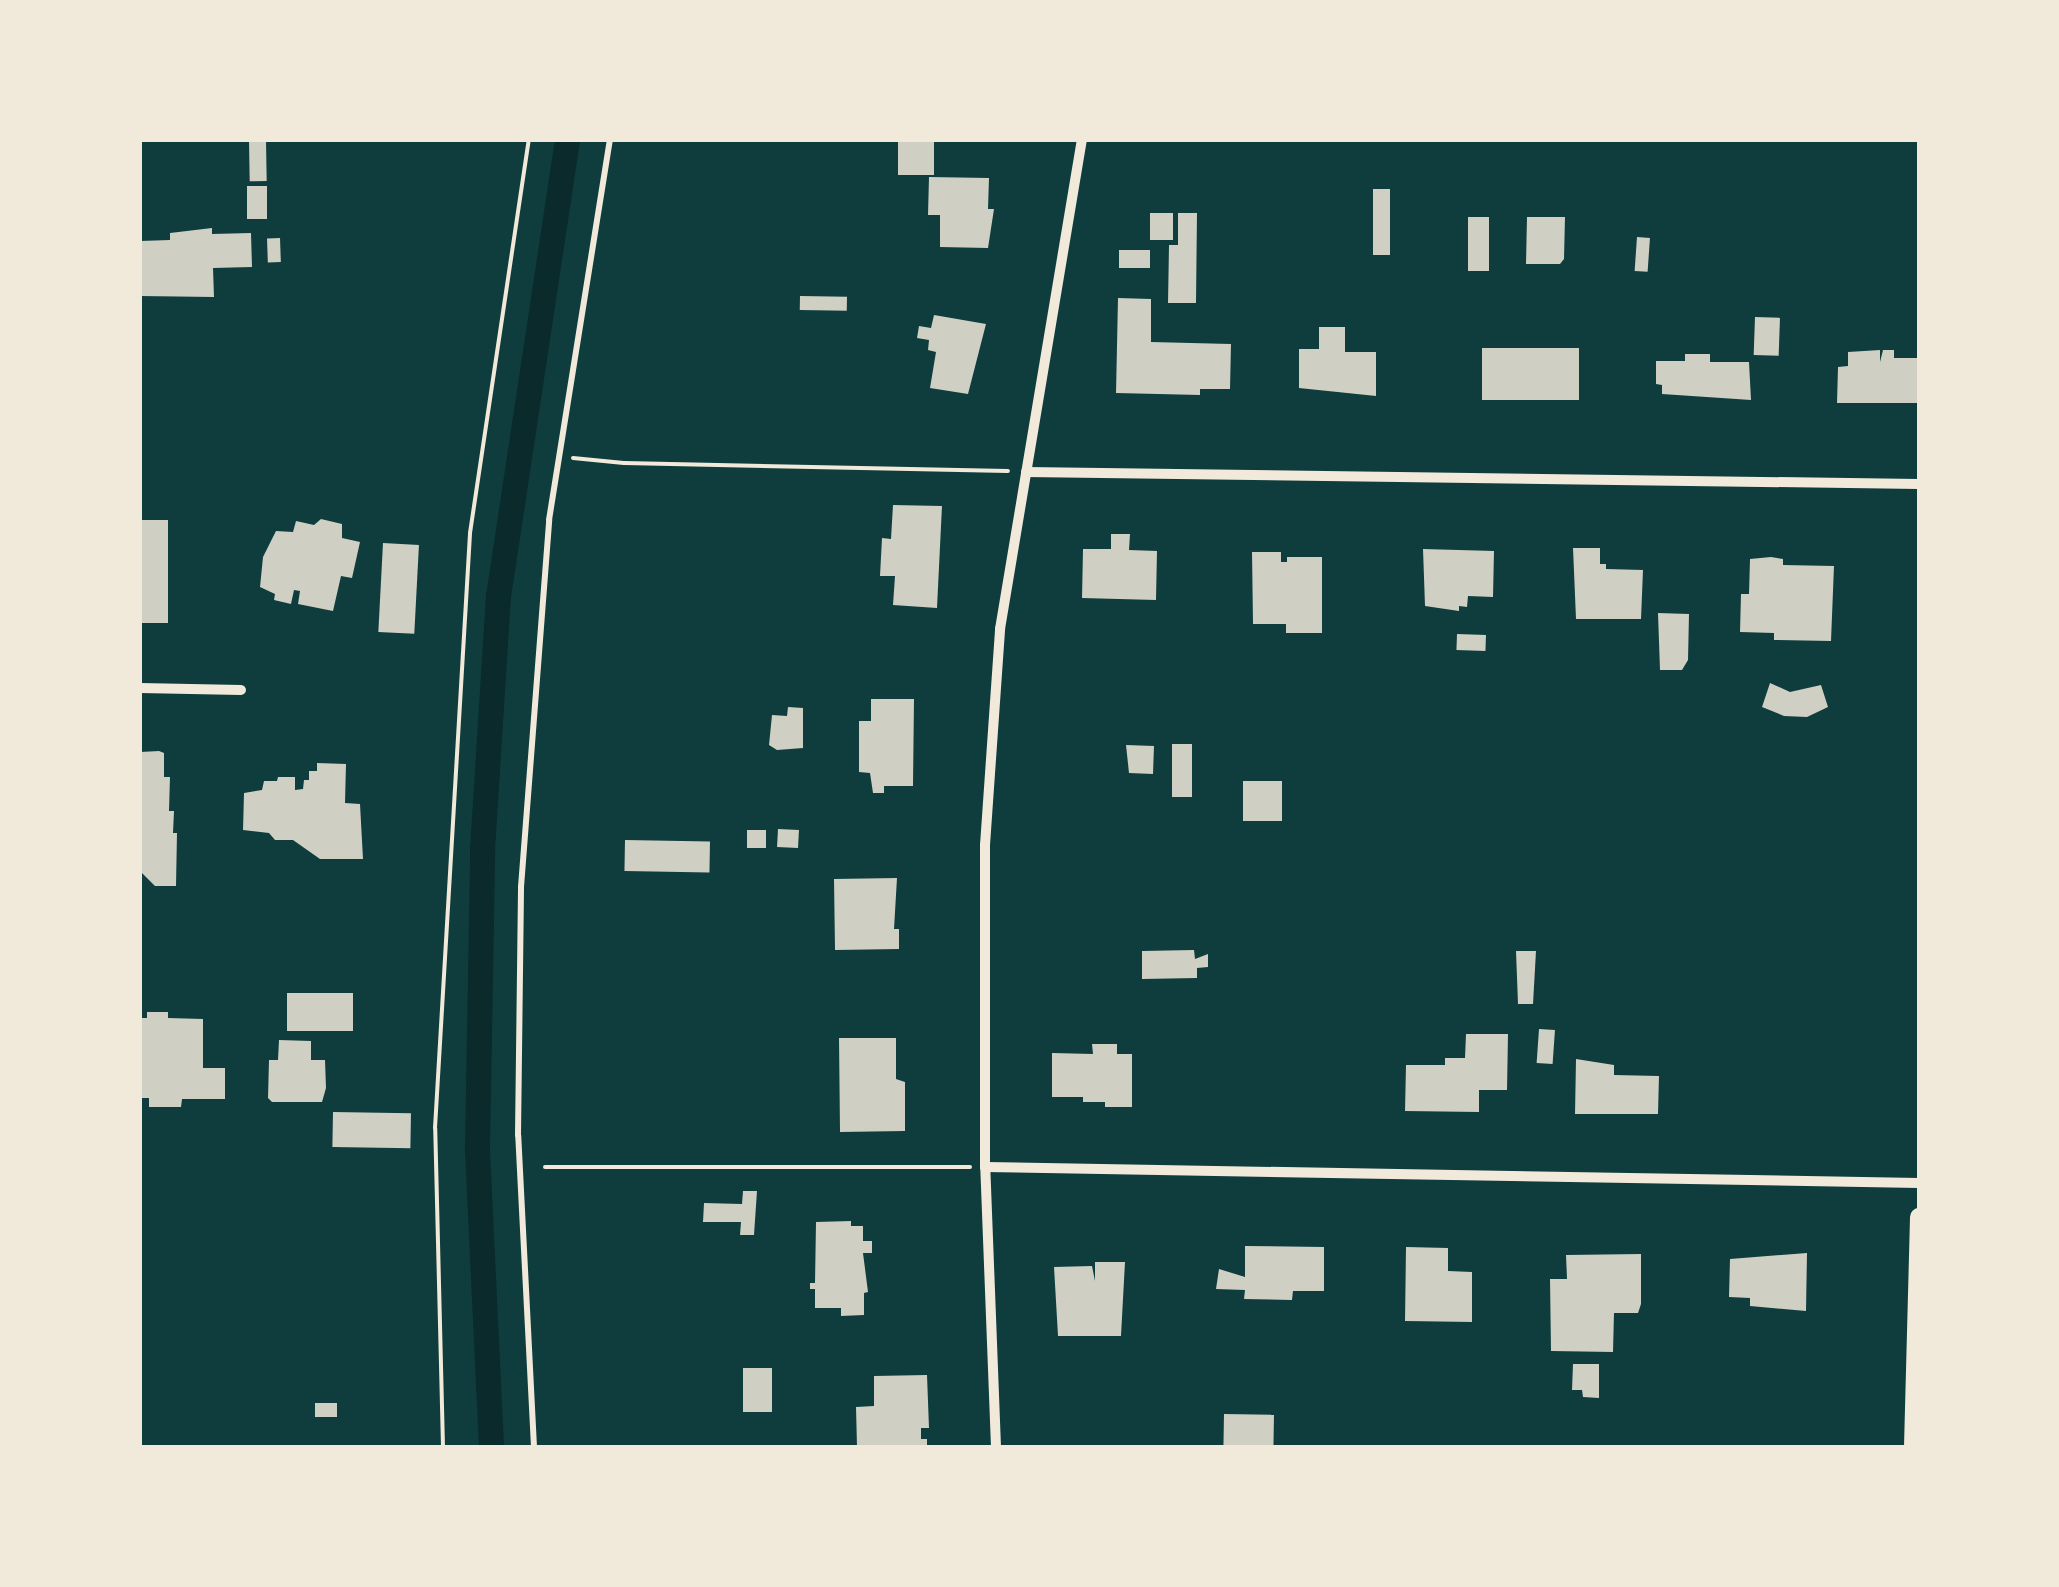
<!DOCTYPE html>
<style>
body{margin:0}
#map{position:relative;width:2059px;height:1587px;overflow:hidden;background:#0f3d3e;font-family:"Noto Sans",sans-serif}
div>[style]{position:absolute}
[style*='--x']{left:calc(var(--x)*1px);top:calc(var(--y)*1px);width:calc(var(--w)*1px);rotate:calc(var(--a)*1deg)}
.canal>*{height:25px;margin:-12.5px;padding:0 12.5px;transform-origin:12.5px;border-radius:12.5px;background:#0a2a2b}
.building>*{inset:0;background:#cfcfc3;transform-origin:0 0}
.path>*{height:4px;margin:-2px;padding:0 2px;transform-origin:2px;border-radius:2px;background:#f1e9da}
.service>*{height:6px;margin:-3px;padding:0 3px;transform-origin:3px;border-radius:3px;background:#f1e9da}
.minor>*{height:10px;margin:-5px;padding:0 5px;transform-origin:5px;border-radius:5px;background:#f1e9da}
.secondary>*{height:18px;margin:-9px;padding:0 9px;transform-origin:9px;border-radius:9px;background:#f1e9da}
span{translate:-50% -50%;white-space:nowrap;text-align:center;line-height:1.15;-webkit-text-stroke:8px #f1e9da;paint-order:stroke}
.frame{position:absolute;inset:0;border:142px solid #f1e9da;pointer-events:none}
</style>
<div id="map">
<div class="canal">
<div style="--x:491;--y:1447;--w:299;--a:-92.7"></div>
<div style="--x:477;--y:1148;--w:299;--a:-89"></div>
<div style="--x:482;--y:849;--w:254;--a:-86.4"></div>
<div style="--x:498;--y:596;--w:461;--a:-81.4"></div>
</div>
<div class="building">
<div style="left:266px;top:141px;width:40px;height:17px;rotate:89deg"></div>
<div style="left:898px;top:142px;width:36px;height:33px"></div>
<div style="clip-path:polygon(929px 177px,989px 178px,988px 209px,994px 209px,988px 248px,940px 247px,940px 215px,928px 215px)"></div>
<div style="left:247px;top:186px;width:20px;height:33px"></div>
<div style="left:1373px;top:189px;width:17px;height:66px"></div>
<div style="left:1150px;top:213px;width:23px;height:27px"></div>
<div style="clip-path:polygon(1178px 213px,1197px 213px,1196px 303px,1168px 303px,1169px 245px,1178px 245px)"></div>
<div style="left:1468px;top:217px;width:21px;height:54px"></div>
<div style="clip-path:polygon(1527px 217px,1565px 217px,1564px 259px,1560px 264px,1526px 264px)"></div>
<div style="clip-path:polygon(212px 228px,212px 234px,251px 233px,252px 267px,213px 268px,214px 297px,140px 296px,140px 241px,170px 240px,170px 233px)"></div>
<div style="left:1637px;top:237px;width:13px;height:34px;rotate:4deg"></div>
<div style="left:280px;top:238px;width:24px;height:13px;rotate:88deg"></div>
<div style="left:1119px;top:250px;width:31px;height:18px"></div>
<div style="left:800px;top:296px;width:47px;height:14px;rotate:1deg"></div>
<div style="clip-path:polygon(1118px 298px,1151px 299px,1151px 342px,1231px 344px,1230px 389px,1200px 389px,1200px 395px,1116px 393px)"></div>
<div style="clip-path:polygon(934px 315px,986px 324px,968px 394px,930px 388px,936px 352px,928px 350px,929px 340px,917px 338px,919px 326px,931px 328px)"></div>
<div style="left:1755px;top:317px;width:25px;height:38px;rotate:2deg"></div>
<div style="clip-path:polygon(1319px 327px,1345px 327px,1345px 352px,1376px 352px,1376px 396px,1299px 388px,1299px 349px,1319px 349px)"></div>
<div style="left:1482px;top:348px;width:97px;height:52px"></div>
<div style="clip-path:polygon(1880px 350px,1880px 362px,1883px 350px,1894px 350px,1894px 358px,1918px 358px,1918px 403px,1837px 403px,1838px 367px,1848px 366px,1848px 352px)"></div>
<div style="clip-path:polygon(1685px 354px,1710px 354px,1710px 362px,1749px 362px,1751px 400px,1662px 394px,1662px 385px,1656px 384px,1656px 361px,1685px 361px)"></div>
<div style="clip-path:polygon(893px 505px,942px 506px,937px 608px,893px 605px,895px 576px,880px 576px,882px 538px,891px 539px)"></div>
<div style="clip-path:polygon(321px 519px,342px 524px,342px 538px,360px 542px,352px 578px,341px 576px,333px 611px,298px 604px,300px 591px,294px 590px,291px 604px,274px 600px,275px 594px,260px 587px,263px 557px,276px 531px,293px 532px,296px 521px,314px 525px)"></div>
<div style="left:140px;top:520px;width:28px;height:103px"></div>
<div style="clip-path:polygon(1111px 534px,1130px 534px,1129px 550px,1157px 551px,1156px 600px,1082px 598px,1083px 549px,1111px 549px)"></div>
<div style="left:383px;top:543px;width:36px;height:89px;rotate:3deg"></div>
<div style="clip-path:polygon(1573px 548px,1600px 548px,1600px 564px,1606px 564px,1606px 569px,1643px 570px,1641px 619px,1576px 619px)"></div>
<div style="clip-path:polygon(1423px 549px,1494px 551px,1493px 597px,1468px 596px,1467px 607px,1459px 606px,1459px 611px,1425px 606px)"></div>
<div style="clip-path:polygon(1252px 552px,1281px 552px,1281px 562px,1287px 562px,1287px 557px,1322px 557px,1322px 633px,1286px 633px,1286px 624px,1253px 624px)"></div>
<div style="clip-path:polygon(1771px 557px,1783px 559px,1783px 565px,1834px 566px,1831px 641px,1774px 640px,1774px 633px,1740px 632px,1741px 594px,1749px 594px,1750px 559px)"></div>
<div style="clip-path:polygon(1658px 613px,1689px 614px,1688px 660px,1682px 670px,1660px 670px)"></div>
<div style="left:1457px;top:634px;width:29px;height:16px;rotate:2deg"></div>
<div style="clip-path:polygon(1770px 683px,1790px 692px,1821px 685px,1828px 707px,1807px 717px,1784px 716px,1762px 707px)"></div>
<div style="clip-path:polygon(871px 699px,914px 699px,913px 786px,884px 786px,884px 793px,873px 793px,870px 773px,859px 772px,859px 721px,871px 721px)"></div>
<div style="clip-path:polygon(788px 707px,803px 708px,803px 748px,777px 750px,769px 745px,772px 715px,787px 716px)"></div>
<div style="left:1172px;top:744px;width:20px;height:53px"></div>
<div style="clip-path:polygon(1126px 745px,1154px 746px,1153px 774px,1129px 773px)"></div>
<div style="clip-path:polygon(159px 751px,164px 753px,164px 777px,170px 777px,169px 811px,174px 811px,173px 833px,177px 833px,176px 886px,155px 886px,140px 871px,140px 752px)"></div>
<div style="clip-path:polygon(317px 763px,346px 764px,345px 803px,360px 804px,363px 859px,320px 859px,293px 840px,275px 840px,269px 833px,243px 830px,244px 793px,262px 790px,264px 781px,277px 781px,278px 777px,295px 777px,295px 790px,303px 789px,304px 780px,309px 780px,309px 771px,317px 771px)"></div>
<div style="left:1243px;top:781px;width:39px;height:40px"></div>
<div style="left:778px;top:829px;width:21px;height:18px;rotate:3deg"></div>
<div style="left:747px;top:830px;width:19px;height:18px"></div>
<div style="left:625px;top:840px;width:85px;height:31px;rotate:1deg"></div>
<div style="clip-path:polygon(897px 878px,894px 929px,899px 929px,899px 949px,835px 950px,834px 879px)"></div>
<div style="clip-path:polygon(1194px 950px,1195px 959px,1208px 954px,1208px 967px,1197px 968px,1197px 978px,1142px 979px,1142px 951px)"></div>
<div style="clip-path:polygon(1516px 951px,1536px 951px,1533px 1004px,1518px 1004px)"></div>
<div style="left:353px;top:993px;width:38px;height:66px;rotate:90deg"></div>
<div style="clip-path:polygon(147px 1012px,168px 1012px,168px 1018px,203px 1019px,203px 1068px,225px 1068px,225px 1099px,182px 1099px,181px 1107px,149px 1107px,149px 1098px,140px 1098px,140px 1018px,147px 1018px)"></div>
<div style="left:1539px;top:1029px;width:16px;height:34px;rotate:4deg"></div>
<div style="clip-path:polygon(1466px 1034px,1508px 1034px,1507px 1090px,1479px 1090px,1479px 1112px,1405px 1111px,1406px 1065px,1445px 1065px,1445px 1058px,1465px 1058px)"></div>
<div style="clip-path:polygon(839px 1038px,896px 1038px,896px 1079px,905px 1082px,905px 1131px,840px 1132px)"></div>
<div style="clip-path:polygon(279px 1040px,311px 1041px,311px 1060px,325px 1060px,326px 1088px,322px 1102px,272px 1102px,268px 1098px,269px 1060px,278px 1060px)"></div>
<div style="clip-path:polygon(1092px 1044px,1117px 1044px,1117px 1054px,1132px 1054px,1132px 1107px,1105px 1107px,1105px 1102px,1083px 1102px,1083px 1097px,1052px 1097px,1052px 1053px,1093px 1054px)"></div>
<div style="clip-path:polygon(1576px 1059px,1614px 1065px,1614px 1075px,1659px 1076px,1658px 1114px,1575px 1114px)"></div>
<div style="left:333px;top:1112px;width:78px;height:35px;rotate:1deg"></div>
<div style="clip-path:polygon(743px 1191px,757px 1191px,754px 1235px,740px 1235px,741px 1222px,703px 1222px,704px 1203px,742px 1204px)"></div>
<div style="clip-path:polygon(851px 1221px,851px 1226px,863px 1226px,863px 1241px,872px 1241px,872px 1253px,863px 1253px,868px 1292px,864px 1293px,864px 1315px,841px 1316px,841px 1308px,815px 1308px,815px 1289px,810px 1289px,810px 1283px,815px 1283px,816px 1222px)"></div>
<div style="clip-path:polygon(1245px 1246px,1324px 1247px,1324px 1291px,1293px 1291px,1292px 1300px,1244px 1299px,1245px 1290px,1216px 1289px,1219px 1269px,1245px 1277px)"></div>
<div style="clip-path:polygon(1406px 1247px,1448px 1248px,1448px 1271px,1472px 1272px,1472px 1322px,1405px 1321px)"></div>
<div style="clip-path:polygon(1807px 1253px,1806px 1311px,1750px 1306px,1750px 1298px,1729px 1297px,1730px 1259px)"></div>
<div style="clip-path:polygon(1641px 1254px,1641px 1304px,1638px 1313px,1614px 1313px,1613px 1352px,1551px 1351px,1550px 1279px,1567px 1279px,1566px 1255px)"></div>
<div style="clip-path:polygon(1095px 1262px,1125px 1262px,1121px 1336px,1058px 1336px,1054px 1267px,1092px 1266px,1095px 1281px)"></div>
<div style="clip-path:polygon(1573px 1364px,1599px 1364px,1599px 1398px,1583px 1397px,1582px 1390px,1572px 1390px)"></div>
<div style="left:743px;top:1368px;width:29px;height:44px"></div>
<div style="clip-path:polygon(927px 1375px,929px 1428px,921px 1428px,921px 1439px,927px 1439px,927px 1447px,857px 1447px,856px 1407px,874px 1406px,874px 1376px)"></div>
<div style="left:315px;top:1403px;width:22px;height:14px"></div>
<div style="left:1224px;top:1414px;width:50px;height:33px;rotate:1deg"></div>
</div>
<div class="path">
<div style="--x:573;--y:458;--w:51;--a:5.6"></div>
<div style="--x:624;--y:463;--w:384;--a:1.2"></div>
<div style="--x:545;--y:1167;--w:425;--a:0"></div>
<div style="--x:443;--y:1447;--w:319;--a:-91.4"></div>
<div style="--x:435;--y:1128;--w:596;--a:-86.63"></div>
<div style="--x:470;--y:533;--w:397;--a:-81.5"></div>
</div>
<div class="service">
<div style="--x:534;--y:1447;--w:312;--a:-92.9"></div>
<div style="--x:518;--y:1135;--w:248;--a:-89.3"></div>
<div style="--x:521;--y:887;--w:368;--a:-85.6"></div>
<div style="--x:549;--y:520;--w:385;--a:-80.9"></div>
</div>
<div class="minor">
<div style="--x:1026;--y:472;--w:893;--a:0.77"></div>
<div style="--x:140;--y:688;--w:101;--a:1.1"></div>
<div style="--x:985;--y:1167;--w:934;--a:0.98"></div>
<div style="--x:996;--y:1447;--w:280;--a:-92.2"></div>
<div style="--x:985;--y:1167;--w:322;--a:-90"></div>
<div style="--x:985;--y:845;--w:217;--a:-86"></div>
<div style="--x:1000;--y:629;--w:496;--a:-80.5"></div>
</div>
<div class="secondary">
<div style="--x:1913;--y:1447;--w:230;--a:-88.5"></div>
</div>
<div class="frame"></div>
</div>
